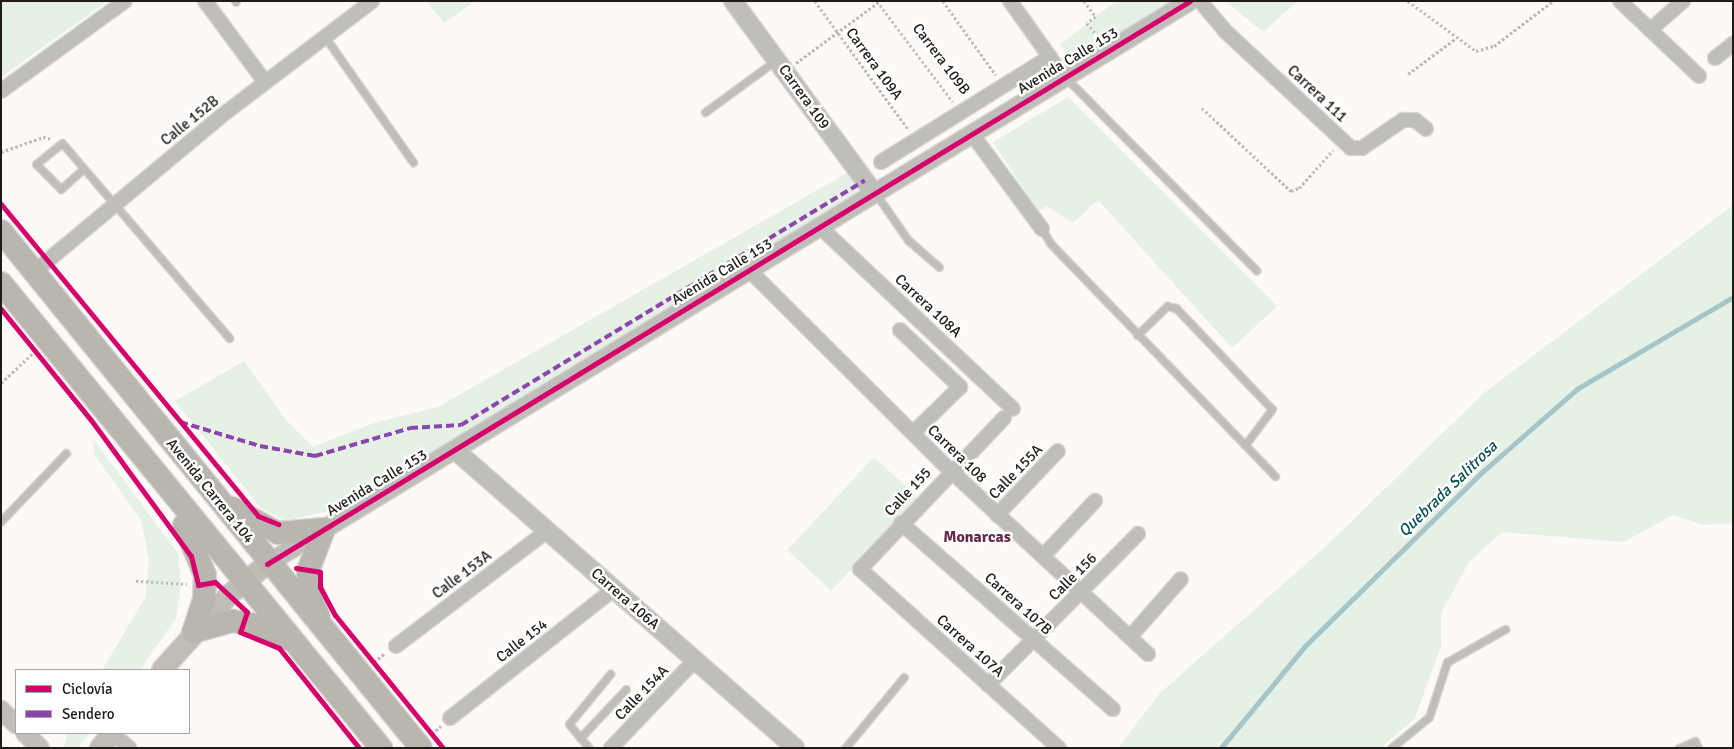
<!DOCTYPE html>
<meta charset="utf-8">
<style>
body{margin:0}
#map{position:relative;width:1734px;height:749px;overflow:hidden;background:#fcf9f6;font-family:Signika,sans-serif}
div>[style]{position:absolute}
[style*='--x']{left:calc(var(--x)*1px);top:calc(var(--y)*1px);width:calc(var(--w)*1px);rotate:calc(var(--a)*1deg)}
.green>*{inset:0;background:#e5f1e5;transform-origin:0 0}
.stream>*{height:4.5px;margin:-2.25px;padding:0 2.25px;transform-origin:2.25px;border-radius:2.25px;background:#a5c5c8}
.path>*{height:2.5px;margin-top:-1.25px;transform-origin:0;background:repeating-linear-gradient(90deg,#bdbbb7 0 2.5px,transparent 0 5px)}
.roads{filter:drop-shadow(1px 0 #d8d6d3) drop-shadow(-1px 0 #d8d6d3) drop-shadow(0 1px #d8d6d3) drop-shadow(0 -1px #d8d6d3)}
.service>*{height:7px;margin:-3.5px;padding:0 3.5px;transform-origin:3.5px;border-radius:3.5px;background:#c0beb9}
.minor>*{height:14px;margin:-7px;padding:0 7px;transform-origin:7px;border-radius:7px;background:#c0beb9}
.tertiary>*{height:18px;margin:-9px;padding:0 9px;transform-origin:9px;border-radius:9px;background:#c0beb9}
.secondary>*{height:20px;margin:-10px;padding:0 10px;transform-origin:10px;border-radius:10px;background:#c0bdb7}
.primary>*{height:22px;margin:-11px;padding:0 11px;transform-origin:11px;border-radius:11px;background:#b8b6af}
.quiet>*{height:4px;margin-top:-2px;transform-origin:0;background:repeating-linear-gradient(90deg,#8e44ad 0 8px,transparent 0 12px)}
.cycleway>*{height:5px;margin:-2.5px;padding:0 2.5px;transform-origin:2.5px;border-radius:2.5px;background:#d6006c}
span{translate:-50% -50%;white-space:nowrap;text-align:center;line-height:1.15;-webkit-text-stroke:5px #fff;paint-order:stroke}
.street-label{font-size:15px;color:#1f1c18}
.water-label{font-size:16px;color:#034d54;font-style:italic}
.neighbourhood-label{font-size:16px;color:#67284a;font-weight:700}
.frame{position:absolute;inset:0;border:2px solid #1f1c18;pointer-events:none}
.legend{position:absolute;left:15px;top:669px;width:175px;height:65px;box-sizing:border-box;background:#fff;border:1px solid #a5a4a3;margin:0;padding:6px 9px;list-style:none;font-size:15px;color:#1f1c18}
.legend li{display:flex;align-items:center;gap:10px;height:25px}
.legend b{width:25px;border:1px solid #a5a4a3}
</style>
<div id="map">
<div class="green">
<div style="clip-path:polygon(1px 1px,108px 1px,1px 77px)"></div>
<div style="clip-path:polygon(426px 1px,475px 1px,444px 23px)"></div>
<div style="clip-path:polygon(1116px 1px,1173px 1px,1074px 64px,1060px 45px)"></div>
<div style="clip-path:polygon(1225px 1px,1298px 1px,1263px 32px)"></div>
<div style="clip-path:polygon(1068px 97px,1277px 306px,1232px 348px,1098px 200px,1073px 223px,1047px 206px,1038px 211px,993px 142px)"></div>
<div style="clip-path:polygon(847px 173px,863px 197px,338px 509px,285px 521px,260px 507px,175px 401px,244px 361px,286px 420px,313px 447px,374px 423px,438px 407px)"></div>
<div style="clip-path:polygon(1733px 205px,1733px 523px,1704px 525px,1673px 515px,1623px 542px,1502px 532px,1469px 562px,1441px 613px,1441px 646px,1415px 718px,1381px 748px,1118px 748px,1160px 693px,1323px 549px,1484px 393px)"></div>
<div style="clip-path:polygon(93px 439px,178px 553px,181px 585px,176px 618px,140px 670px,102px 670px,145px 598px,149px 560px,141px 520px,94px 454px)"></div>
<div style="left:874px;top:457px;width:60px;height:127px;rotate:43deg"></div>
<div style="clip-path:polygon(67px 733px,90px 733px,78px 748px,64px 748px)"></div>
</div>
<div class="stream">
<div style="--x:1221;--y:748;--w:132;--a:-50.5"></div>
<div style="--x:1305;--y:646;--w:245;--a:-44.5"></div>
<div style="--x:1480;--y:474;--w:129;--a:-41.2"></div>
<div style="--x:1577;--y:389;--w:181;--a:-30.5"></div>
</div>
<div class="path">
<div style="--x:815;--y:1;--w:158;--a:54"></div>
<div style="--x:877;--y:1;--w:126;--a:53"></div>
<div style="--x:943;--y:1;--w:91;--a:54.4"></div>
<div style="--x:1084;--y:1;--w:20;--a:53"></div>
<div style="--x:1096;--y:17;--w:11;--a:146"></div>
<div style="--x:1087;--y:23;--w:19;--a:51"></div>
<div style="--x:1408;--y:1;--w:84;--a:36.3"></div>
<div style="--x:1476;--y:51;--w:19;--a:-16"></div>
<div style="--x:1494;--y:46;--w:74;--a:-37.3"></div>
<div style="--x:796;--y:63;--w:104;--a:-36.4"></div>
<div style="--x:1408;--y:74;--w:59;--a:-36.7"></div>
<div style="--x:1202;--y:108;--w:122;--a:43"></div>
<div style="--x:1291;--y:191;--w:9;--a:-21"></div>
<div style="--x:1299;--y:188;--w:51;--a:-48.2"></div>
<div style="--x:1;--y:152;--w:45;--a:-19.7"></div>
<div style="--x:43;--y:137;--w:9;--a:13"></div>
<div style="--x:1;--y:383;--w:45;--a:-43.2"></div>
<div style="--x:136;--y:581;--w:51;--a:3.4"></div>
<div style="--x:374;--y:662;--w:13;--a:-39"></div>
<div style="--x:432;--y:734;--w:12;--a:-42"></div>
</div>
<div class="roads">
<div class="service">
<div style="--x:235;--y:1;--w:1;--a:45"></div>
<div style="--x:325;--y:37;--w:153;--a:54.9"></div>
<div style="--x:1065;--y:77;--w:272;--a:45.3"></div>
<div style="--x:705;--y:112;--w:88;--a:-36.2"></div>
<div style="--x:83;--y:169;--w:30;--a:138"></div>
<div style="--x:61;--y:189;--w:35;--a:-135"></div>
<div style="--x:36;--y:164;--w:33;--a:-39"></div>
<div style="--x:62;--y:143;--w:257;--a:49.4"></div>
<div style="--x:876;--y:194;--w:56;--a:55.2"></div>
<div style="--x:908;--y:240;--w:41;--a:41.1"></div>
<div style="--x:1042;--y:229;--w:16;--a:60"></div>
<div style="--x:1050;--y:243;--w:324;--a:46"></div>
<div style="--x:1137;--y:335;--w:42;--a:-44"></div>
<div style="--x:1167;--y:306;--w:9;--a:13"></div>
<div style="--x:1176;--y:308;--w:139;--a:46.5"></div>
<div style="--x:1272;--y:409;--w:45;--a:126.9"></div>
<div style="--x:1;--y:521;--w:94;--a:-46.3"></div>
<div style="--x:580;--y:738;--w:67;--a:-46.8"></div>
<div style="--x:589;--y:748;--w:31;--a:-130"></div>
<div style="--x:569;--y:724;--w:65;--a:-50.6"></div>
<div style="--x:845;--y:748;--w:92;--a:-50.3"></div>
<div style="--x:1391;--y:748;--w:49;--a:-39.2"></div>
<div style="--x:1429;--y:717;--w:58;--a:-71.9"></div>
<div style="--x:1447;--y:662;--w:67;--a:-29.6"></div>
<div style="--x:1679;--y:748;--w:17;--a:-24"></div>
<div style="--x:1695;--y:741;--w:8;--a:67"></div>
</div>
<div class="minor">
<div style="--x:205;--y:1;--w:101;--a:53.5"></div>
<div style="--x:1010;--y:1;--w:93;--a:54.6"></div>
<div style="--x:1200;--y:1;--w:38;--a:50"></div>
<div style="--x:1224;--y:30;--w:173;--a:42.9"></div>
<div style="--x:1351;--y:148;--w:11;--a:0"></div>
<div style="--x:1362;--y:148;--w:50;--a:-34.3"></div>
<div style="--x:1403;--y:120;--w:12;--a:0"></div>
<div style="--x:1415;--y:120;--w:14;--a:39"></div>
<div style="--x:1620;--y:1;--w:109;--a:43.5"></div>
<div style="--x:1650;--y:30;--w:44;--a:-41.3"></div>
<div style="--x:1715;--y:58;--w:23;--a:-38"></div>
<div style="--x:1;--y:91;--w:153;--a:-36"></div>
<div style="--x:972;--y:134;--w:118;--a:53.6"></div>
<div style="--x:881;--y:162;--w:199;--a:-31.9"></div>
<div style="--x:820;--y:227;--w:265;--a:43.3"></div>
<div style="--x:749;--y:270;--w:285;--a:44.9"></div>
<div style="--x:951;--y:471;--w:269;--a:42.9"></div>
<div style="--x:34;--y:272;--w:242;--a:-39.8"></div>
<div style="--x:220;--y:117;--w:191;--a:-37.3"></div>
<div style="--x:900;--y:330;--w:83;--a:43.5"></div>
<div style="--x:960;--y:387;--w:66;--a:135.6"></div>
<div style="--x:1004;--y:418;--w:209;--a:133.6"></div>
<div style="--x:860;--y:569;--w:268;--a:42"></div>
<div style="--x:997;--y:515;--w:88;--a:-46.4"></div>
<div style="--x:901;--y:523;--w:282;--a:41.3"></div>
<div style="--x:1043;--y:556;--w:76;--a:-46.6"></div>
<div style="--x:1130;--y:637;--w:77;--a:-48.7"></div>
<div style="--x:396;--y:646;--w:190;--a:-37.3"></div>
<div style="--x:988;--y:685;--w:213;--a:-45.2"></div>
<div style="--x:450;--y:718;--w:209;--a:-38.2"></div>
<div style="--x:112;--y:733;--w:23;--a:41"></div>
<div style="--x:611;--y:748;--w:122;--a:-46.3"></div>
</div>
<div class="tertiary">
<div style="--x:733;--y:1;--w:238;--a:53.7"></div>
<div style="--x:455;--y:450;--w:452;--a:41.2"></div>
<div style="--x:267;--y:564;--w:1081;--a:-31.38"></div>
<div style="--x:1;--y:710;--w:21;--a:43"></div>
<div style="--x:25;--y:733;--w:21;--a:45"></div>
</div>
<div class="secondary">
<div style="--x:162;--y:670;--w:101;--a:-48.2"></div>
<div style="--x:229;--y:595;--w:49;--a:-39.2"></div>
<div style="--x:100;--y:748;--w:19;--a:-51"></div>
</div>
<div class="primary">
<div style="--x:1;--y:231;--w:666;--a:50.91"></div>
<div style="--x:1;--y:283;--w:601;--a:50.74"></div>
<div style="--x:232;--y:508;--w:52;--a:28.5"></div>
<div style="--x:278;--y:533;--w:46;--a:-5"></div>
<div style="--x:184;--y:525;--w:54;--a:67.2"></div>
<div style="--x:205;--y:575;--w:24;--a:92"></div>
<div style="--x:204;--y:599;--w:35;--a:108"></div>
<div style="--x:319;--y:617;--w:25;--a:-113"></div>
<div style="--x:309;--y:594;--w:23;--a:-92"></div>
<div style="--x:308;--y:571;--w:45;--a:-69.1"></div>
<div style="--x:193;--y:632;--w:41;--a:-15.8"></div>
<div style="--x:232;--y:621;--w:24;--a:9"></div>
<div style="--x:256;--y:625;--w:33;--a:25"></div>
</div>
</div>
<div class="quiet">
<div style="--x:180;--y:422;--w:84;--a:16.7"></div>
<div style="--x:260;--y:446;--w:56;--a:10.3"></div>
<div style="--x:315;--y:456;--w:99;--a:-16.4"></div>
<div style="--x:410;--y:428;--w:51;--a:-3.4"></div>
<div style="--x:461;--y:425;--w:472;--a:-31.2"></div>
</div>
<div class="cycleway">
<div style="--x:1;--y:204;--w:404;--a:50.5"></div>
<div style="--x:258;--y:516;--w:22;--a:22"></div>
<div style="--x:1;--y:309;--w:143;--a:51"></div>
<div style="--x:91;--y:420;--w:169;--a:53.7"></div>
<div style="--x:191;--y:556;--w:30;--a:76"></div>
<div style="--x:198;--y:585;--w:17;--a:-10"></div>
<div style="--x:215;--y:582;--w:44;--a:43.2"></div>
<div style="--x:247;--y:612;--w:21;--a:109"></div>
<div style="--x:240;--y:632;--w:42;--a:22.3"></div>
<div style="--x:279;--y:648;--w:128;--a:51.3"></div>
<div style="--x:267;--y:564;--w:1081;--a:-31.38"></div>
<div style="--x:296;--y:568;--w:24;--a:9"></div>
<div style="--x:320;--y:572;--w:15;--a:90"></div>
<div style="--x:320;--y:587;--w:32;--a:62"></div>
<div style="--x:335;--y:615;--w:171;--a:50.9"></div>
</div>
<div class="street-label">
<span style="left:941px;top:59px;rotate:53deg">Carrera 109B</span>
<span style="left:1068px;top:61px;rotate:-31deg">Avenida Calle 153</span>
<span style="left:874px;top:64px;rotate:54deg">Carrera 109A</span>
<span style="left:1317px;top:94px;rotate:43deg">Carrera 111</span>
<span style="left:804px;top:97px;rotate:54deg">Carrera 109</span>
<span style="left:190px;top:121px;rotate:-39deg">Calle 152B</span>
<span style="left:722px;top:272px;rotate:-31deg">Avenida Calle 153</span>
<span style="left:928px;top:306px;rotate:43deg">Carrera 108A</span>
<span style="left:957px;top:454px;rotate:44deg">Carrera 108</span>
<span style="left:1016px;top:472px;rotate:-46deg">Calle 155A</span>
<span style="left:377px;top:483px;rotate:-31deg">Avenida Calle 153</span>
<span style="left:210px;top:491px;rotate:51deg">Avenida Carrera 104</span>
<span style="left:908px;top:492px;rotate:-47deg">Calle 155</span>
<span style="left:462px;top:575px;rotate:-37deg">Calle 153A</span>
<span style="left:1073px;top:577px;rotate:-45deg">Calle 156</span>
<span style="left:625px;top:599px;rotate:41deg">Carrera 106A</span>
<span style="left:1018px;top:604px;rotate:42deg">Carrera 107B</span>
<span style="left:522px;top:641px;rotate:-38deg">Calle 154</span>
<span style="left:970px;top:646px;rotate:42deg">Carrera 107A</span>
<span style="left:642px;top:693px;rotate:-46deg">Calle 154A</span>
</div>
<div class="water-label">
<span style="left:1448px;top:489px;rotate:-44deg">Quebrada Salitrosa</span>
</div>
<div class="neighbourhood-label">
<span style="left:977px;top:537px">Monarcas</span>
</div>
<div class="frame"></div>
<ul class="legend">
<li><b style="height:6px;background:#d6006c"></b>Ciclovía</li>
<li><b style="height:6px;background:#8e44ad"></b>Sendero</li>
</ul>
</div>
